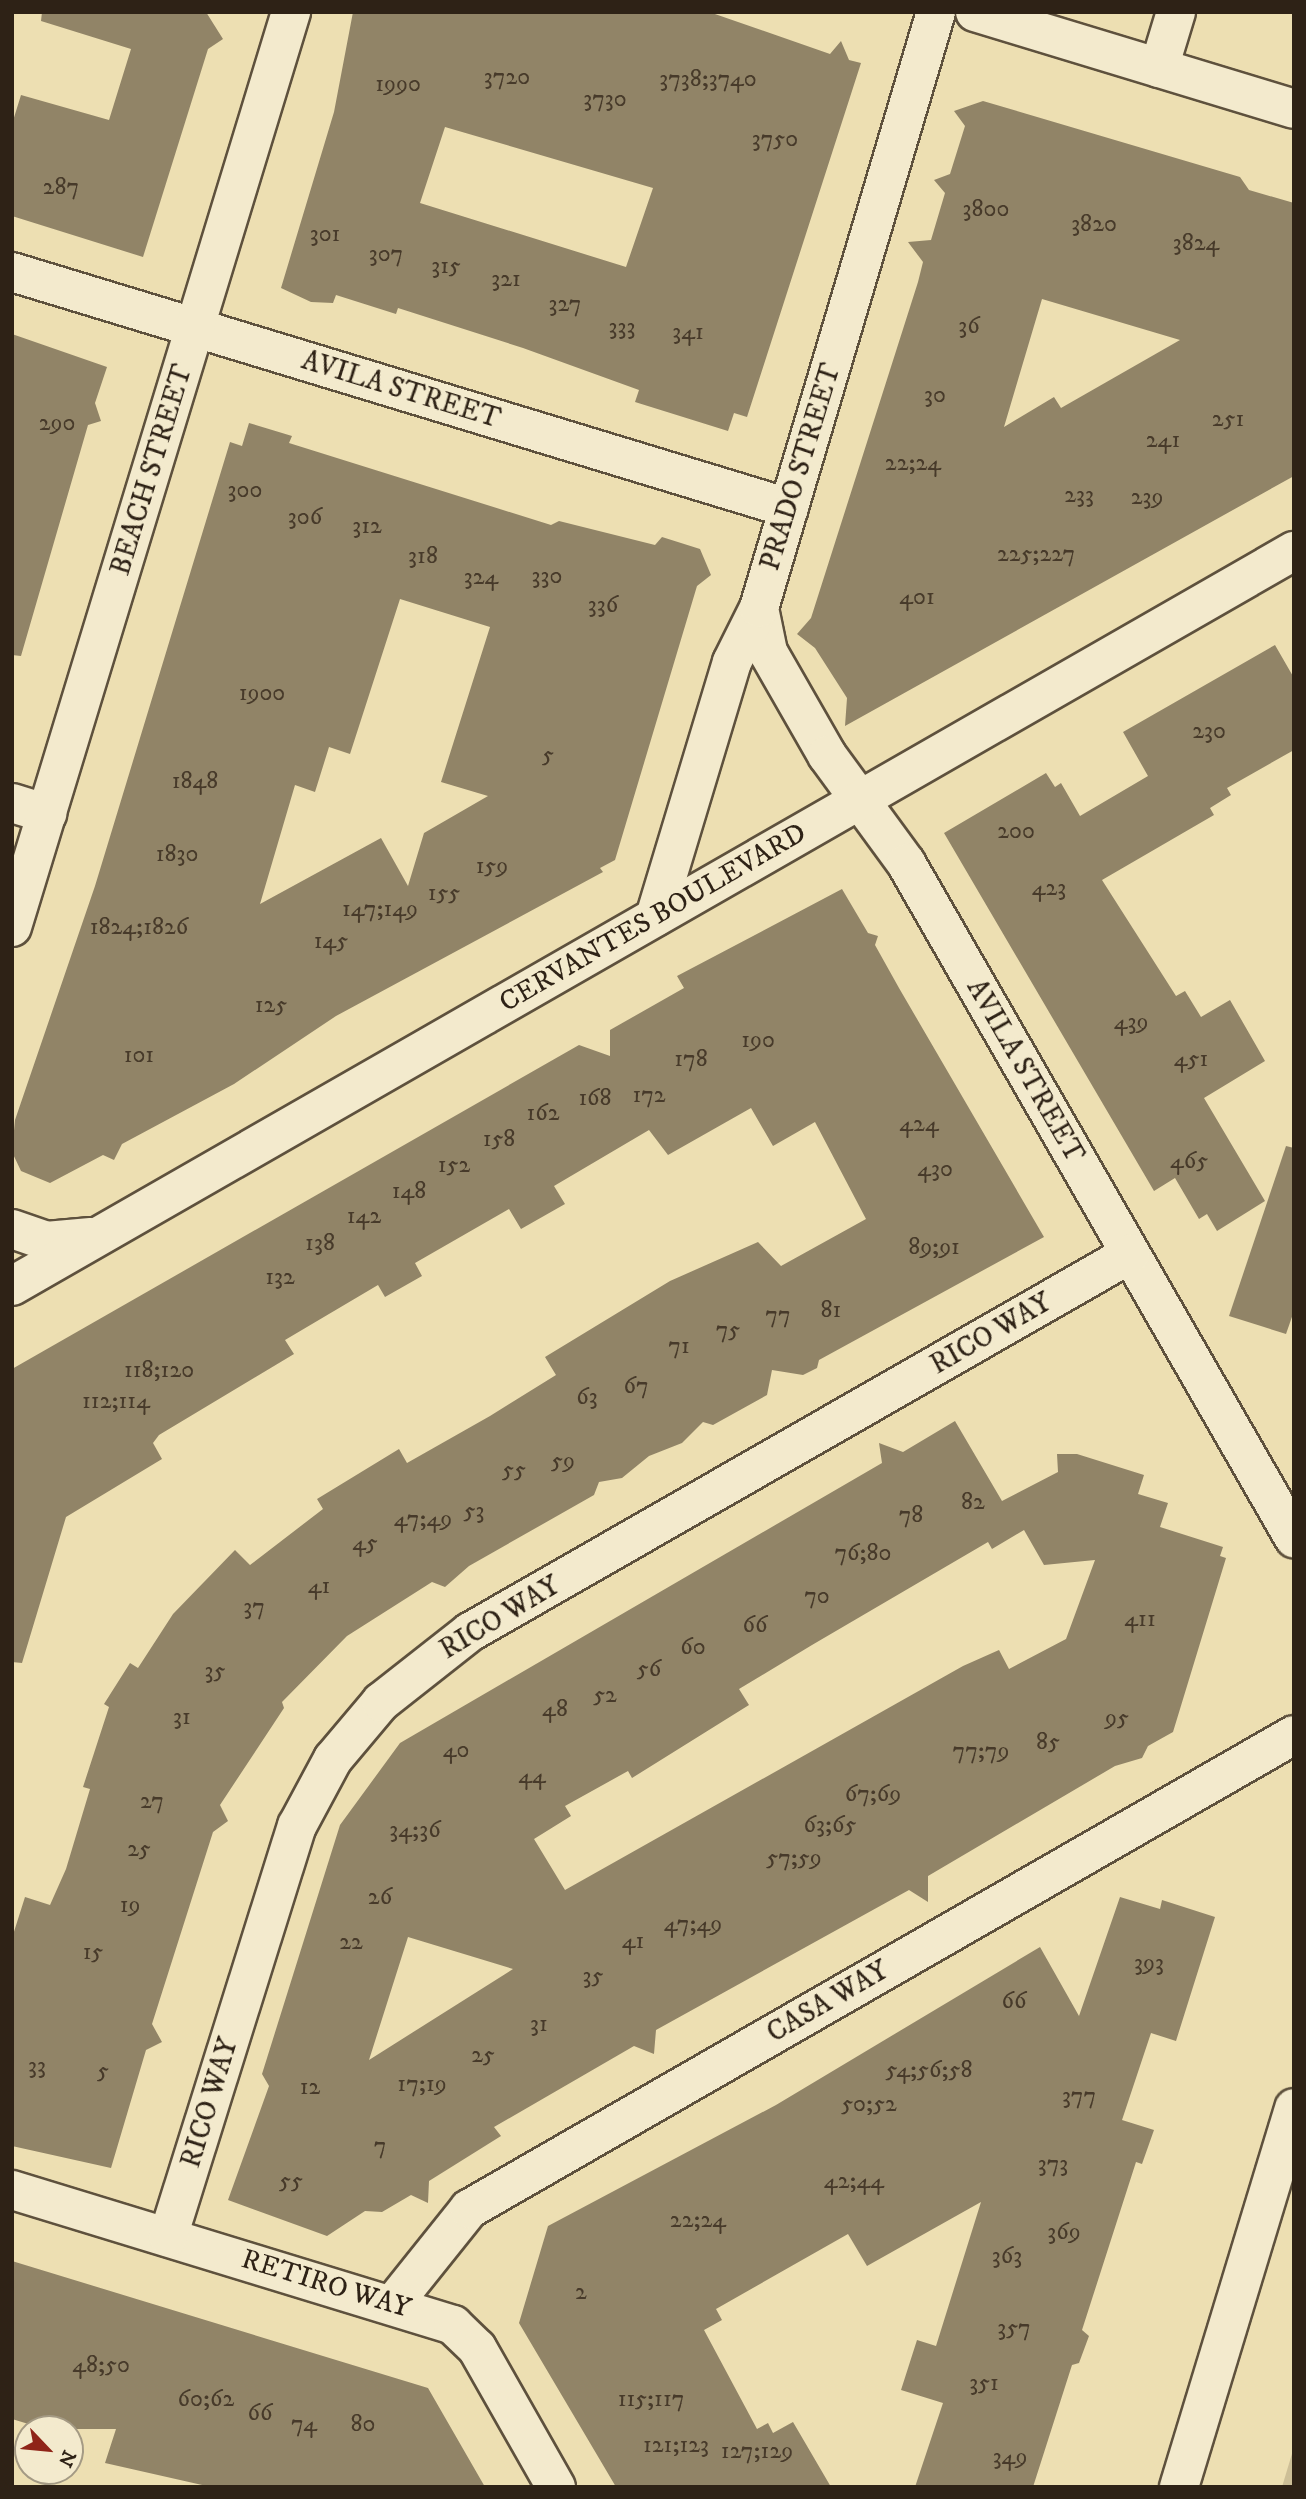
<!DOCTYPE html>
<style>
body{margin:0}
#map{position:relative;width:1306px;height:2499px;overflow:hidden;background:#eddfb2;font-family:"IM FELL DW Pica",serif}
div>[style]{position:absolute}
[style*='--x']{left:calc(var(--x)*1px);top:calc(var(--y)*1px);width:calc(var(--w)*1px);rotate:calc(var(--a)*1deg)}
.green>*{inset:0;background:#cdbf97}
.building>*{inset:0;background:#918467}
.roads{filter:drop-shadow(2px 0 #5e513d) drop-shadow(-2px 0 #5e513d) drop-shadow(0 2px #5e513d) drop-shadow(0 -2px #5e513d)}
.minor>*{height:38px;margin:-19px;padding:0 19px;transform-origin:19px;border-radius:19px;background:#f3eacd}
.tertiary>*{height:38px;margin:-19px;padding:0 19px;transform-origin:19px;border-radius:19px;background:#f3eacd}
.secondary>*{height:38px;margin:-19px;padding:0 19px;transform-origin:19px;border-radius:19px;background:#f3eacd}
span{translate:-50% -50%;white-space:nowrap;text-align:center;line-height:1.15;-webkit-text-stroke:6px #f3eacd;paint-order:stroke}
.number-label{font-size:24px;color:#473a2a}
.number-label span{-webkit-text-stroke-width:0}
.street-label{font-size:28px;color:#2e2216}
.frame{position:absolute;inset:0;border:14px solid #2e2216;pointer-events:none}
.north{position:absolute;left:14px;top:2415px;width:70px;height:70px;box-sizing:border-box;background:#f3eacd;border:2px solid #a49a84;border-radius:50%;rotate:116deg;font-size:19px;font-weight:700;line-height:28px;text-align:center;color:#2e2216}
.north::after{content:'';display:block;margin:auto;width:24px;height:32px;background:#8f2418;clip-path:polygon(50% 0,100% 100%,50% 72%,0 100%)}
</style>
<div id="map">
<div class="green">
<div style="clip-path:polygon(1294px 2447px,1294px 2487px,1282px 2487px)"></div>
</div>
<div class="building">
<div style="clip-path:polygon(42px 12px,206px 12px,223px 39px,208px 49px,143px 257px,12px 216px,12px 124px,21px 95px,109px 120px,131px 49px,41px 21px)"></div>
<div style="clip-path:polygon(evenodd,353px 12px,712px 13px,830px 54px,841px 41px,849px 60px,861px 63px,747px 417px,734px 413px,728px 431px,635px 402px,639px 390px,523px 348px,398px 308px,396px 314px,336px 295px,333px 303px,311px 302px,281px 288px,334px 112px,353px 12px,445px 127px,653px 188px,626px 267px,420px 203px,445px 127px)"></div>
<div style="clip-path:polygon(evenodd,983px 101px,1240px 177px,1249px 190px,1294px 203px,1294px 476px,845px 726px,847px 698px,815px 648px,797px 634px,811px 618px,918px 282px,923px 262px,908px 242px,931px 240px,945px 193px,934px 180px,950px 174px,965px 126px,954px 111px,983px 101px,1042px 299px,1180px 340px,1061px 408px,1054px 397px,1004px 427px,1042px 299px)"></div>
<div style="clip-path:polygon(12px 334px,107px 367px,95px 403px,101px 421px,88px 425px,21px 656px,12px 655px)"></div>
<div style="clip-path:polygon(evenodd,249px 423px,292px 436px,289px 443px,551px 525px,559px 521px,655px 545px,662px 537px,700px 549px,711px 575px,697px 586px,615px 860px,600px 868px,603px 872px,336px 1016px,234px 1084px,122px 1144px,114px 1160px,103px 1155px,50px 1183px,21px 1171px,12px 1152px,15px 1120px,95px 886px,230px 442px,242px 446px,249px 423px,400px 599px,490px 627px,441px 782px,488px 796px,424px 833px,408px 886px,381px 838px,260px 904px,295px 785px,315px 792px,329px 747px,350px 754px,400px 599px)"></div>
<div style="clip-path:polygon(1275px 645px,1294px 678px,1294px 750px,1227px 788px,1231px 795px,1210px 808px,1214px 815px,1102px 880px,1176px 996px,1185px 991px,1201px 1017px,1230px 1000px,1265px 1061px,1204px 1098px,1265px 1201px,1217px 1231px,1207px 1214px,1199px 1219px,1175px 1178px,1154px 1191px,944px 833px,1046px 773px,1055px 787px,1061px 783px,1080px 816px,1148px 776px,1123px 732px)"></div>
<div style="clip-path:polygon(842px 889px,868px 933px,878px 936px,875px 945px,899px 988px,1044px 1237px,819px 1360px,817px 1368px,803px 1375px,772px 1370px,767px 1395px,713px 1425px,703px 1422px,682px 1443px,649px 1456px,622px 1478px,599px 1482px,594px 1495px,469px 1566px,445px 1587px,432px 1582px,347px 1636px,282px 1702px,284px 1708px,220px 1805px,228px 1821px,213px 1832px,152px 2024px,162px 2042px,146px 2050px,111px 2168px,12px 2146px,12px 1938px,25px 1897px,50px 1905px,66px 1869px,90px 1789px,83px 1787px,109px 1707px,104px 1704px,130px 1663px,138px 1668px,173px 1614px,235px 1550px,250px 1565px,323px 1509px,317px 1499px,399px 1449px,407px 1463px,490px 1416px,556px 1375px,545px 1357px,670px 1281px,758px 1242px,781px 1266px,866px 1219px,815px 1122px,773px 1146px,751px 1108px,668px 1155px,649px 1130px,554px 1186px,565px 1204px,521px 1229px,509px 1209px,415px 1263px,422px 1276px,385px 1297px,378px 1285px,285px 1340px,294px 1354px,159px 1435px,153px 1443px,162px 1459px,66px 1517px,22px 1663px,12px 1662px,12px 1369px,579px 1045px,610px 1056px,610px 1030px,684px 988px,677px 976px)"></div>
<div style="clip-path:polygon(1286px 1146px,1294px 1148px,1294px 1311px,1286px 1334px,1229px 1316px)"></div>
<div style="clip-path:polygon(evenodd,955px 1421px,1002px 1501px,1058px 1472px,1057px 1454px,1077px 1454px,1144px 1475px,1138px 1494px,1168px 1503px,1160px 1527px,1223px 1547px,1220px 1556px,1226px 1558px,1173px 1732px,1148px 1746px,1142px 1758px,1115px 1766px,928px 1876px,928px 1902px,909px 1890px,656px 2030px,654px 2054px,634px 2046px,494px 2127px,501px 2136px,429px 2181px,428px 2203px,411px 2195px,382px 2212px,365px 2211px,327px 2236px,228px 2200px,269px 2086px,262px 2074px,340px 1825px,400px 1743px,882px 1463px,879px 1443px,903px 1452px,955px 1421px,1024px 1530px,1044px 1565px,1095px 1560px,1066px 1639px,1009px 1669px,999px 1650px,963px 1666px,565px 1890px,534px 1839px,571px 1816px,565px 1806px,628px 1771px,632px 1778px,749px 1705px,739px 1689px,812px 1645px,988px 1542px,992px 1549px,1024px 1530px,955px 1421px,408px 1937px,513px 1969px,369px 2060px,408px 1937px)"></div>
<div style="clip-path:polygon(1120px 1897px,1160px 1909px,1162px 1900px,1215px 1917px,1176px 2041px,1151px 2033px,1122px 2120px,1154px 2130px,1142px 2164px,1136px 2162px,1082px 2330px,1089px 2336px,1079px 2363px,1072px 2365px,1033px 2487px,915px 2487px,943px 2403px,901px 2390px,917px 2340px,936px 2346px,981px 2202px,867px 2266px,848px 2234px,716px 2309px,722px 2320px,704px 2330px,757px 2429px,768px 2423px,773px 2433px,793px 2422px,831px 2487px,616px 2487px,519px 2323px,548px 2226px,776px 2105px,1040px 1947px,1079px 2016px)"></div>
<div style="clip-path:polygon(12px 2261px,428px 2388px,485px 2487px,211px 2487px,105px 2463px,116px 2429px,45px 2429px,12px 2419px)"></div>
</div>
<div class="roads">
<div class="minor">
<div style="--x:975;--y:12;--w:333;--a:16.9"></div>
<div style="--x:1159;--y:68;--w:59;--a:-73.1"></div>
<div style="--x:12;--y:272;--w:812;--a:16.9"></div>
<div style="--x:759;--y:608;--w:45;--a:78.4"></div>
<div style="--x:768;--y:652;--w:119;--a:60.2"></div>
<div style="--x:827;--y:755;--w:134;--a:53.8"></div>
<div style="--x:906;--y:863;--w:779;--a:60.11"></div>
<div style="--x:12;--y:803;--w:37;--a:17"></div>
<div style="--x:655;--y:917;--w:266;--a:-73.2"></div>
<div style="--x:732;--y:662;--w:60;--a:-63.4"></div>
<div style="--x:759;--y:608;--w:622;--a:-73.46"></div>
<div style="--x:12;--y:927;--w:957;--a:-73.04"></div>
<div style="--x:12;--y:2190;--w:461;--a:17"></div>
<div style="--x:453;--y:2325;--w:33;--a:44"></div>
<div style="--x:477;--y:2348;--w:160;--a:60.4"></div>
<div style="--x:168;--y:2237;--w:431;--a:-72.6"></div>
<div style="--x:297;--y:1826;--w:76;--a:-61.8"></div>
<div style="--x:333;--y:1759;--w:75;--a:-49.9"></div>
<div style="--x:381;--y:1702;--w:113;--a:-38.2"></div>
<div style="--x:470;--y:1632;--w:761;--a:-29.8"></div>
<div style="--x:393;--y:2304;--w:122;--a:-51.3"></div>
<div style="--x:469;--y:2209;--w:951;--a:-29.88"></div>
</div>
<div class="tertiary">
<div style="--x:12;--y:1229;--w:36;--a:19"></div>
<div style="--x:46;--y:1241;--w:45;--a:-5.1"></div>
<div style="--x:12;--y:1286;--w:1478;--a:-29.83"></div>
</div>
<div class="secondary">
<div style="--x:1179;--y:2487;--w:396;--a:-73.1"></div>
</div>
</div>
<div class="number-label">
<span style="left:507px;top:78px">3720</span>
<span style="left:708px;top:80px">3738;3740</span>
<span style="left:398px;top:85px">1990</span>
<span style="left:605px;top:100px">3730</span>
<span style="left:775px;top:140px">3750</span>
<span style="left:61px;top:188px">287</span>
<span style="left:986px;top:210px">3800</span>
<span style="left:1094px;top:225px">3820</span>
<span style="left:325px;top:235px">301</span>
<span style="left:1196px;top:244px">3824</span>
<span style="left:386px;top:255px">307</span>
<span style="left:446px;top:267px">315</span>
<span style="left:506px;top:280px">321</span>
<span style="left:565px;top:305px">327</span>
<span style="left:969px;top:327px">36</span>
<span style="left:622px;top:328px">333</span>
<span style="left:688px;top:333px">341</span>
<span style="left:935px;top:396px">30</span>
<span style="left:1228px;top:420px">251</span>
<span style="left:57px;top:424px">290</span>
<span style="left:1163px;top:441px">241</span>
<span style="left:913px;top:464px">22;24</span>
<span style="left:245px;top:491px">300</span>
<span style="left:1079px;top:496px">233</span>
<span style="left:1147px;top:498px">239</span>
<span style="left:305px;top:518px">306</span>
<span style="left:367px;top:527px">312</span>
<span style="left:1036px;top:555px">225;227</span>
<span style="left:423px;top:557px">318</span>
<span style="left:547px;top:577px">330</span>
<span style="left:481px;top:578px">324</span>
<span style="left:917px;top:598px">401</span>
<span style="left:603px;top:606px">336</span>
<span style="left:262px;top:694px">1900</span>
<span style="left:1209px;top:732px">230</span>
<span style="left:548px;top:756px">5</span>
<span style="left:195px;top:782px">1848</span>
<span style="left:1016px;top:832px">200</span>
<span style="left:177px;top:855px">1830</span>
<span style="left:492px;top:867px">159</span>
<span style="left:1049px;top:889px">423</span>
<span style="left:444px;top:894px">155</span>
<span style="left:380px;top:910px">147;149</span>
<span style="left:139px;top:928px">1824;1826</span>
<span style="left:331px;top:942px">145</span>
<span style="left:271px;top:1006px">125</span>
<span style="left:1131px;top:1023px">439</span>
<span style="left:758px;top:1041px">190</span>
<span style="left:139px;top:1056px">101</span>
<span style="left:691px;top:1060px">178</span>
<span style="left:1191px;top:1060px">451</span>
<span style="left:649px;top:1096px">172</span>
<span style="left:595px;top:1099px">168</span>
<span style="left:543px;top:1114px">162</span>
<span style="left:919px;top:1125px">424</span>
<span style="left:499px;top:1140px">158</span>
<span style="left:1189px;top:1162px">465</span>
<span style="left:454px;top:1166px">152</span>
<span style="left:935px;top:1170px">430</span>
<span style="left:409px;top:1192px">148</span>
<span style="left:364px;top:1217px">142</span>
<span style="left:320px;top:1244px">138</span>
<span style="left:934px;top:1248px">89;91</span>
<span style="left:280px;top:1278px">132</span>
<span style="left:831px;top:1311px">81</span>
<span style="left:778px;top:1316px">77</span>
<span style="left:728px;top:1331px">75</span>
<span style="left:679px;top:1347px">71</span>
<span style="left:159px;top:1371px">118;120</span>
<span style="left:636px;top:1387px">67</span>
<span style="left:587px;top:1398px">63</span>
<span style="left:116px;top:1402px">112;114</span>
<span style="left:563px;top:1462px">59</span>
<span style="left:514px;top:1471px">55</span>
<span style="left:973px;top:1503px">82</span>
<span style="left:474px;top:1512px">53</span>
<span style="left:911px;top:1516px">78</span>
<span style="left:423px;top:1520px">47;49</span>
<span style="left:365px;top:1544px">45</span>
<span style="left:863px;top:1554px">76;80</span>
<span style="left:319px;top:1587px">41</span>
<span style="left:817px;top:1597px">70</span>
<span style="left:254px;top:1608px">37</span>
<span style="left:1140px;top:1620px">411</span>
<span style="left:755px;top:1626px">66</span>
<span style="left:693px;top:1648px">60</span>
<span style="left:649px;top:1670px">56</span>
<span style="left:215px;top:1672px">35</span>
<span style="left:605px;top:1696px">52</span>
<span style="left:555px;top:1710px">48</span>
<span style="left:182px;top:1718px">31</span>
<span style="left:1117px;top:1719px">95</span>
<span style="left:1048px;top:1743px">85</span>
<span style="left:456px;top:1751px">40</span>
<span style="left:981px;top:1752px">77;79</span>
<span style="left:532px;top:1777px">44</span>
<span style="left:873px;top:1795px">67;69</span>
<span style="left:152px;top:1802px">27</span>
<span style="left:830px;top:1826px">63;65</span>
<span style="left:415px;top:1831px">34;36</span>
<span style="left:139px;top:1850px">25</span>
<span style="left:794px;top:1859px">57;59</span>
<span style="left:380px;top:1898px">26</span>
<span style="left:130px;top:1906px">19</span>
<span style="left:693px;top:1925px">47;49</span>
<span style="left:633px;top:1942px">41</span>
<span style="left:351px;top:1943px">22</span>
<span style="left:93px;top:1953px">15</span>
<span style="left:1149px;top:1964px">393</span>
<span style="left:593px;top:1977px">35</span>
<span style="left:1014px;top:2002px">66</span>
<span style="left:539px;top:2025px">31</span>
<span style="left:483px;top:2056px">25</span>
<span style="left:37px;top:2067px">33</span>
<span style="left:929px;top:2071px">54;56;58</span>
<span style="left:103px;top:2072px">5</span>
<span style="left:422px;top:2085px">17;19</span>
<span style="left:310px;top:2088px">12</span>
<span style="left:1079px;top:2097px">377</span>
<span style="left:869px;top:2105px">50;52</span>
<span style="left:380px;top:2147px">7</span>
<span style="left:1053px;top:2165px">373</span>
<span style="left:291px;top:2182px">55</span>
<span style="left:854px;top:2182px">42;44</span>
<span style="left:698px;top:2221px">22;24</span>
<span style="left:1064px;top:2233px">369</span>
<span style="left:1007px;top:2257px">363</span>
<span style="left:581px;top:2293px">2</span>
<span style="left:1014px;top:2329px">357</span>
<span style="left:101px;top:2366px">48;50</span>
<span style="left:984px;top:2384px">351</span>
<span style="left:206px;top:2400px">60;62</span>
<span style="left:651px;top:2400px">115;117</span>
<span style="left:260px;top:2414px">66</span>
<span style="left:304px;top:2425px">74</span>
<span style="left:363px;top:2425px">80</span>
<span style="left:676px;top:2446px">121;123</span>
<span style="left:757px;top:2452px">127;129</span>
<span style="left:1010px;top:2458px">349</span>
</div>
<div class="street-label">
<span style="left:401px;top:390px;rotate:17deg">AVILA STREET</span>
<span style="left:801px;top:467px;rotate:-73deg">PRADO STREET</span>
<span style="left:152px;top:470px;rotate:-73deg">BEACH STREET</span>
<span style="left:653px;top:918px;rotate:-30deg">CERVANTES BOULEVARD</span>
<span style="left:1025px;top:1071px;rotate:60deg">AVILA STREET</span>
<span style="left:991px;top:1334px;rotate:-30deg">RICO WAY</span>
<span style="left:500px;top:1618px;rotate:-31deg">RICO WAY</span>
<span style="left:828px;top:2002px;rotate:-30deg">CASA WAY</span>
<span style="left:210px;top:2103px;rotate:-73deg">RICO WAY</span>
<span style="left:326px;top:2284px;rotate:17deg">RETIRO WAY</span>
</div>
<div class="frame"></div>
<div class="north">N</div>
</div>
